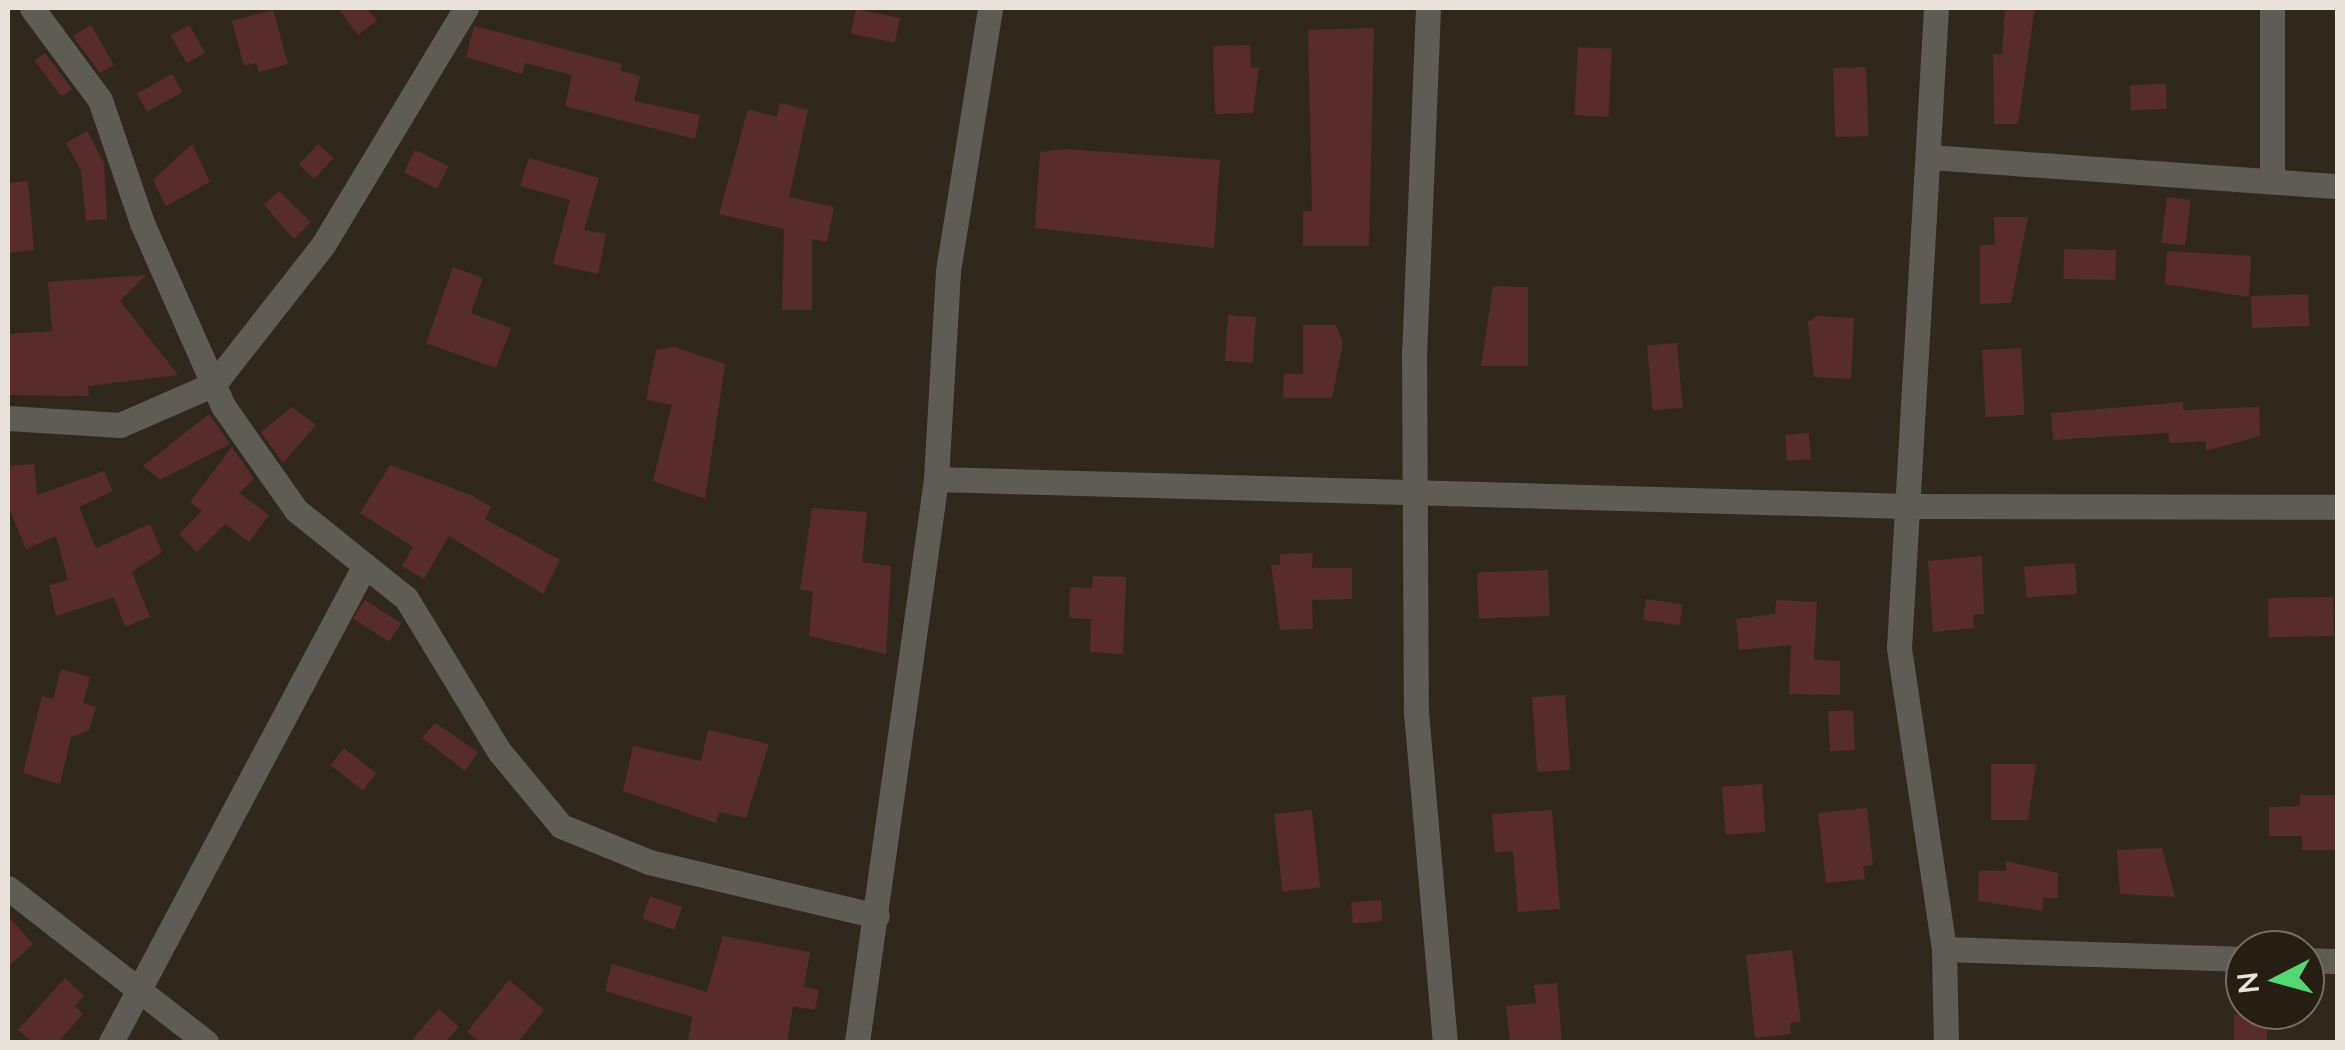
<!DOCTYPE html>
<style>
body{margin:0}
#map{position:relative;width:2345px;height:1050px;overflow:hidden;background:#31281d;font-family:Lato,sans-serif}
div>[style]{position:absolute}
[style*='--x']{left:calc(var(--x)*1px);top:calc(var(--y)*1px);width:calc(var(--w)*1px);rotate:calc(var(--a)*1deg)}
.building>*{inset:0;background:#582c2b;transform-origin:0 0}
.minor>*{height:25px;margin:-12.5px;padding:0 12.5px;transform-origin:12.5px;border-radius:12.5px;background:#5e5c55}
span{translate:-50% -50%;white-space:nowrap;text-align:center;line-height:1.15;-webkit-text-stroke:8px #271e13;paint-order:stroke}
.frame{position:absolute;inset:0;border:10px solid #e9e3dc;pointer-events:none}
.north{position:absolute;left:2225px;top:930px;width:100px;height:100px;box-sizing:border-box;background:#271e13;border:2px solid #756d63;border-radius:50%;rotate:264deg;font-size:28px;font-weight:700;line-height:40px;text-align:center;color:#e9e3dc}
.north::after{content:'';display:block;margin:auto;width:35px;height:45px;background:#53d673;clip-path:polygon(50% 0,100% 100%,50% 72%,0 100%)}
</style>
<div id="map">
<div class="building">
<div style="clip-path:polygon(338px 8px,366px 8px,377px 21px,358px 35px)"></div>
<div style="clip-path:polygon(2005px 8px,2035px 8px,2018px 124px,1994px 124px,1993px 54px,2002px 54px)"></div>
<div style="left:856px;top:9px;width:45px;height:25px;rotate:12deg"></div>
<div style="clip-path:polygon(273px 10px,288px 64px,259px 72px,256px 63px,244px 66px,232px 21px)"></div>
<div style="clip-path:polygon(91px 25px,114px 65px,100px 73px,73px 36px)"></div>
<div style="left:189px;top:25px;width:32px;height:21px;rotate:60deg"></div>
<div style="clip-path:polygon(474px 26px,622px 64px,620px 71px,640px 76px,634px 101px,700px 115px,695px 139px,565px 106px,572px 75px,525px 63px,522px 74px,466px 57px)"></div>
<div style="clip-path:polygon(1374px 28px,1369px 246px,1303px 246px,1303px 211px,1312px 211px,1308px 30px)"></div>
<div style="clip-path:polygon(1250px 45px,1251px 68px,1259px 67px,1253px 113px,1215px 114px,1213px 46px)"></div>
<div style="left:1578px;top:47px;width:34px;height:68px;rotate:3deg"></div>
<div style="left:45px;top:53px;width:45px;height:13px;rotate:53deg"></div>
<div style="left:1866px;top:67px;width:69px;height:33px;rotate:88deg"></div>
<div style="left:172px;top:74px;width:21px;height:40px;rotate:61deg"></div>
<div style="left:2166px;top:84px;width:25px;height:36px;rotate:88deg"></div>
<div style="clip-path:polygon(780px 103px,808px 110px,789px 197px,834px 207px,827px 242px,812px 239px,812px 310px,782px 310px,784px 229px,719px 214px,748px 109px,777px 117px)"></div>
<div style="clip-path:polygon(87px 131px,104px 163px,107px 219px,86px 221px,81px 170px,66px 143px)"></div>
<div style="clip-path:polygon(192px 144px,210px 182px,166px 206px,153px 180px)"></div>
<div style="left:318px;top:144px;width:21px;height:28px;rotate:43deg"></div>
<div style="clip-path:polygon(1064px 149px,1220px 160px,1214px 248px,1035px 228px,1040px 152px)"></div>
<div style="left:415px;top:150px;width:37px;height:25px;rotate:26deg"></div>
<div style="clip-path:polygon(529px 158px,599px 178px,584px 230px,606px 234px,598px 274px,553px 264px,570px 200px,520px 186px)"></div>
<div style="clip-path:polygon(28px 181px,34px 250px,8px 253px,8px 183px)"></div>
<div style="clip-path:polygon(279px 191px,311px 222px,294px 239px,264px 205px)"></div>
<div style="left:2167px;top:197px;width:24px;height:46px;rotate:7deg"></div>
<div style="clip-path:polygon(1994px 217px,2028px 217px,2011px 303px,1980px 304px,1980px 245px,1995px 245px)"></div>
<div style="left:2064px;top:249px;width:52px;height:30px;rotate:1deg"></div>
<div style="clip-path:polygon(2167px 251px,2251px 256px,2249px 297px,2165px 284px)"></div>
<div style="clip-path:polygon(453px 267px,483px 278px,471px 313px,511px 328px,496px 368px,426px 343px)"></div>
<div style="clip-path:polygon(146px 275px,120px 301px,178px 375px,88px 386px,89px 396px,8px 395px,8px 334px,52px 331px,48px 282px)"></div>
<div style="clip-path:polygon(1493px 286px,1528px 287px,1528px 366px,1481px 366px)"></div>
<div style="left:2308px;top:294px;width:32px;height:57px;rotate:88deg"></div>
<div style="left:1228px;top:315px;width:28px;height:46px;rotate:4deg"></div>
<div style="clip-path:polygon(1816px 316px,1854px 318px,1851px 379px,1814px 377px,1808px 322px)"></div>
<div style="clip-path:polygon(1303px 325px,1336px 325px,1343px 343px,1332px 398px,1283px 398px,1284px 374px,1303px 374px)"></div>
<div style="left:1677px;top:343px;width:65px;height:30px;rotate:85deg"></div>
<div style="clip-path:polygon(674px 347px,725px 364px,705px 499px,653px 481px,672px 405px,646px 400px,656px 350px)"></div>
<div style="left:2021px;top:348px;width:67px;height:39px;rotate:87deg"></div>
<div style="clip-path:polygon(2183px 402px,2183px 410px,2259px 407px,2260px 436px,2206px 451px,2206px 441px,2169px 443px,2169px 433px,2053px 440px,2051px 413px)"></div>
<div style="clip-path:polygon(292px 407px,316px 425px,283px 463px,261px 432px)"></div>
<div style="clip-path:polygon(209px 414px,230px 444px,160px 480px,143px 466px)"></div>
<div style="left:1809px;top:433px;width:26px;height:24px;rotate:86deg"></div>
<div style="clip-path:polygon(232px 447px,254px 479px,239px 493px,269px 515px,249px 542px,225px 524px,197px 552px,179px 534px,202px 511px,190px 502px)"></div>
<div style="clip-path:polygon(34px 464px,37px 495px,104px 471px,113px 491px,79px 507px,96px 548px,150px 524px,162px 552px,132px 572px,150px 617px,125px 627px,114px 597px,56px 616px,49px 585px,68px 580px,56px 536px,26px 549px,8px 505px,8px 466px)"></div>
<div style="clip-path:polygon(390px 465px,471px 495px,491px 507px,485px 519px,560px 560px,543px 594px,449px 536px,424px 579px,402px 566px,413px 547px,360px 513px)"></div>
<div style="clip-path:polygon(812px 508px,867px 512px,862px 562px,891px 566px,886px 654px,809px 636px,813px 591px,800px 590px)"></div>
<div style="clip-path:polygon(1313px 553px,1312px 568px,1352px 568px,1352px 599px,1312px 600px,1313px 629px,1280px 630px,1271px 565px,1280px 565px,1280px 554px)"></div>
<div style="clip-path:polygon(1982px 556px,1984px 614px,1973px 615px,1974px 628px,1933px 632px,1928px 561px)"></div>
<div style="left:2075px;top:563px;width:31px;height:51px;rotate:86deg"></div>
<div style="left:1548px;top:570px;width:46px;height:71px;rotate:88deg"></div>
<div style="clip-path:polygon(1093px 576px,1126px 577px,1123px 654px,1090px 652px,1091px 619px,1069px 618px,1070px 587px,1092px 588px)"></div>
<div style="left:2333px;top:597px;width:39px;height:65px;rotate:89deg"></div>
<div style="left:1646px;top:599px;width:37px;height:21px;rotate:8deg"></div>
<div style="left:365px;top:600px;width:43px;height:22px;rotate:33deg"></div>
<div style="clip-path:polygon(1776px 600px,1817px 602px,1814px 660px,1840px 661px,1840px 695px,1789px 694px,1791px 645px,1739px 650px,1736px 619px,1775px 614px)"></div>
<div style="clip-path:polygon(61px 669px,90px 677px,83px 703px,96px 707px,89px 730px,71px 737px,60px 784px,23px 773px,42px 696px,53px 699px)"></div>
<div style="left:1565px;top:695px;width:75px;height:33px;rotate:86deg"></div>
<div style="left:1853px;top:710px;width:40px;height:25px;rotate:87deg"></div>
<div style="clip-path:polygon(435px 723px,478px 752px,465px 771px,422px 738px)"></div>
<div style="clip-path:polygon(708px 730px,769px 744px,746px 818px,719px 812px,716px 823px,623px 791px,633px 746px,701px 761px)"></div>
<div style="left:344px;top:748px;width:41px;height:22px;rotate:38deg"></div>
<div style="clip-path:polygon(1991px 764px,2036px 764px,2028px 820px,1991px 820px)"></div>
<div style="left:1762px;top:784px;width:48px;height:40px;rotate:86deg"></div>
<div style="clip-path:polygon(2300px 795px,2338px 795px,2338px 850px,2302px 850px,2302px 836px,2269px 836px,2269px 807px,2300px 806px)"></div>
<div style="clip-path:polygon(1867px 808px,1873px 865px,1863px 866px,1865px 879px,1826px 883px,1818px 813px)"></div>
<div style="left:1312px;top:810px;width:78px;height:38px;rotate:84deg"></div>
<div style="clip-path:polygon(1552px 810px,1560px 909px,1518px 912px,1513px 851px,1495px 853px,1492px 814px)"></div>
<div style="clip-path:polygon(2162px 848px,2175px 897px,2120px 894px,2117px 850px)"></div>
<div style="clip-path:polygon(2006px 861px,2058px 873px,2058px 898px,2043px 898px,2043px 911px,1978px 901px,1979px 870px,2006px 871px)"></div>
<div style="left:650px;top:896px;width:34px;height:24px;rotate:19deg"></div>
<div style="left:1381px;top:900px;width:21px;height:30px;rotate:85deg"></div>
<div style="clip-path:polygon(8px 916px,33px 944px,8px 967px)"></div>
<div style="clip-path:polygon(723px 936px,810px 952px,804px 987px,819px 990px,815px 1010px,793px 1006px,787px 1042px,688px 1042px,692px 1017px,605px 991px,612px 964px,707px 992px)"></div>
<div style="clip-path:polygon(1792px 950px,1801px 1022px,1790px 1023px,1791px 1034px,1755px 1038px,1746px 955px)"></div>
<div style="clip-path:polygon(65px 978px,84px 996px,75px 1006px,83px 1014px,58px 1042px,32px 1042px,18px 1030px)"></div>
<div style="clip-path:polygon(509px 980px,544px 1010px,518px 1042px,480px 1042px,467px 1032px)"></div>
<div style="clip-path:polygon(1557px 983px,1562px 1042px,1510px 1042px,1506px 1006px,1536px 1003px,1534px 985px)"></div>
<div style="clip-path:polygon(439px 1009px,459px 1027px,445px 1042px,410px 1042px)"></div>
<div style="left:2234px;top:1015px;width:33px;height:27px"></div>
</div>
<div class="minor">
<div style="--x:32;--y:8;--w:114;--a:53.5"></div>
<div style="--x:100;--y:100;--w:130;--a:71.1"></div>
<div style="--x:142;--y:223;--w:200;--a:66.1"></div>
<div style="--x:223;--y:406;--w:127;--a:54.9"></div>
<div style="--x:296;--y:510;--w:141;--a:38.7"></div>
<div style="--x:406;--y:598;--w:179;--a:58.7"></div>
<div style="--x:499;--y:751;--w:97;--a:50.4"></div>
<div style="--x:561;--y:826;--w:95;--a:22.2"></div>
<div style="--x:649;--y:862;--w:234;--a:13.3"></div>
<div style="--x:1428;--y:8;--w:343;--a:92.3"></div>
<div style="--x:1414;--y:351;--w:361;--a:89.7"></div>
<div style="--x:1416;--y:712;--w:331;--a:85"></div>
<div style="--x:1936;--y:8;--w:641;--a:93.31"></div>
<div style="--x:1899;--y:648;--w:304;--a:81.5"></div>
<div style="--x:1944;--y:949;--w:93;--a:88.8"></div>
<div style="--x:1930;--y:157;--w:409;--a:4.1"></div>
<div style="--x:2272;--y:178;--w:170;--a:-90"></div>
<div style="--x:8;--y:418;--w:112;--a:3.6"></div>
<div style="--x:120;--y:425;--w:103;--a:-23.6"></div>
<div style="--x:214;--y:384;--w:177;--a:-51.9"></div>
<div style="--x:323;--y:245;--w:277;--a:-58.9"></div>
<div style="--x:936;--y:479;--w:971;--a:1.59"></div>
<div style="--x:1907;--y:506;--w:431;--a:0.1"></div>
<div style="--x:8;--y:888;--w:251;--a:37.9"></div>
<div style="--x:1944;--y:949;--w:301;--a:1.9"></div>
<div style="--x:2305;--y:960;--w:33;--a:2"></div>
<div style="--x:111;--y:1042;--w:540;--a:-61.96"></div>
<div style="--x:857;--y:1042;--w:569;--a:-82.01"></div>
<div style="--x:936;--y:479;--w:208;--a:-86.7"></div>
<div style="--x:948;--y:271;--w:266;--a:-80.9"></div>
</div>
<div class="frame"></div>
<div class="north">N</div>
</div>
